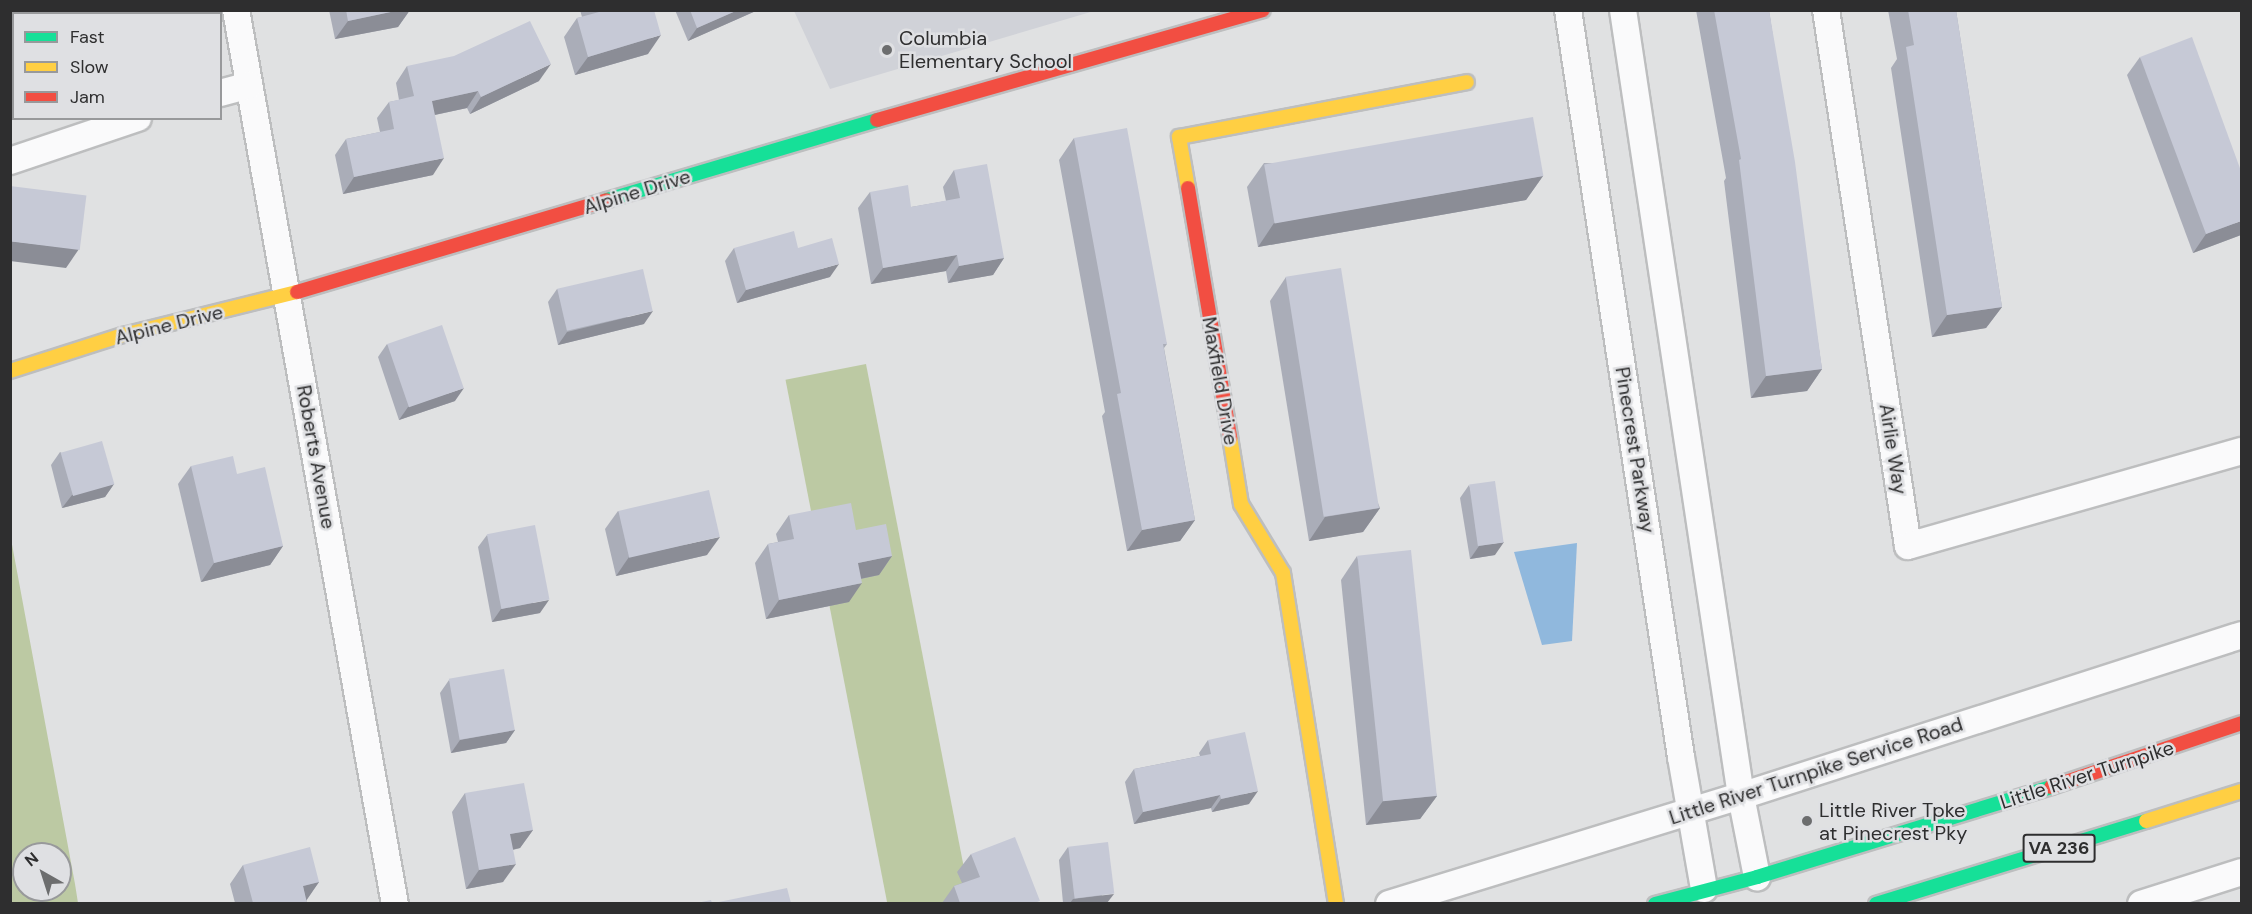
<!DOCTYPE html>
<style>
body{margin:0}
#map{position:relative;width:2252px;height:914px;overflow:hidden;background:#e0e1e2;font-family:"DM Sans",sans-serif}
div>[style]{position:absolute}
[style*='--x']{left:calc(var(--x)*1px);top:calc(var(--y)*1px);width:calc(var(--w)*1px);rotate:calc(var(--a)*1deg)}
.built>*{inset:0;background:#d0d2d8}
.forest>*{inset:0;background:#bcc9a3;transform-origin:0 0}
.water>*{inset:0;background:#90b8dd}
.roads{filter:drop-shadow(2px 0 #bdbebf) drop-shadow(-2px 0 #bdbebf) drop-shadow(0 2px #bdbebf) drop-shadow(0 -2px #bdbebf)}
.street>*{height:26px;margin:-13px;padding:0 13px;transform-origin:13px;border-radius:13px;background:#fafafb}
.fast>*{height:14px;margin:-7px;padding:0 7px;transform-origin:7px;border-radius:7px;background:#16e098}
.slow>*{height:14px;margin:-7px;padding:0 7px;transform-origin:7px;border-radius:7px;background:#ffcf43}
.jam>*{height:14px;margin:-7px;padding:0 7px;transform-origin:7px;border-radius:7px;background:#f24e42}
.wall>*{inset:0;background:#aaadb8;transform-origin:0 0}
.shaded-wall>*{inset:0;background:#8b8d96}
.building>*{inset:0;background:#c6c9d6;transform-origin:0 0}
.dots>*{width:16px;height:16px;translate:-50% -50%;box-sizing:border-box;border:3px solid #dfe0e3;border-radius:50%}
span{translate:-50% -50%;white-space:nowrap;text-align:center;line-height:1.15;-webkit-text-stroke:5px #dfe0e3;paint-order:stroke}
.shield-label span{padding:2px 4px;background:#dfe0e3;border:2px solid;border-radius:4px;-webkit-text-stroke-width:0}
.shield-label{font-size:18px;color:#2e2e2f;font-weight:700}
.poi-label{font-size:20px;color:#2e2e2f}
.left{translate:0 -50%;text-align:left}
.street-label{font-size:20px;color:#2e2e2f}
.frame{position:absolute;inset:0;border:12px solid #2e2e2f;pointer-events:none}
.legend{position:absolute;left:12px;top:12px;width:210px;height:108px;box-sizing:border-box;background:#dfe0e3;border:2px solid #98999b;margin:0;padding:8px 10px;list-style:none;font-size:18px;color:#2e2e2f}
.legend li{display:flex;align-items:center;gap:12px;height:30px}
.legend b{width:30px;border:2px solid #98999b}
.north{position:absolute;left:12px;top:842px;width:60px;height:60px;box-sizing:border-box;background:#dfe0e3;border:2px solid #98999b;border-radius:50%;rotate:321deg;font-size:16px;font-weight:700;line-height:24px;text-align:center;color:#2e2e2f}
.north::after{content:'';display:block;margin:auto;width:21px;height:27px;background:#6c6d6e;clip-path:polygon(50% 0,100% 100%,50% 72%,0 100%)}
</style>
<div id="map">
<div class="built">
<div style="clip-path:polygon(794px 11px,1094px 11px,830px 89px)"></div>
</div>
<div class="forest">
<div style="left:866px;top:364px;width:549px;height:82px;rotate:79deg"></div>
<div style="clip-path:polygon(evenodd,11px 539px,75px 884px,78px 903px,11px 903px,11px 539px,24px 854px,60px 854px,60px 890px,24px 890px,24px 854px)"></div>
</div>
<div class="water">
<div style="clip-path:polygon(1577px 543px,1572px 641px,1542px 645px,1514px 552px)"></div>
</div>
<div class="roads">
<div class="street">
<div style="--x:236;--y:10;--w:908;--a:79.92"></div>
<div style="--x:1568;--y:10;--w:755;--a:81.4"></div>
<div style="--x:1681;--y:757;--w:134;--a:80.1"></div>
<div style="--x:1623;--y:10;--w:795;--a:81.46"></div>
<div style="--x:1741;--y:796;--w:83;--a:78.8"></div>
<div style="--x:1826;--y:10;--w:542;--a:81.3"></div>
<div style="--x:1908;--y:546;--w:347;--a:-15.9"></div>
<div style="--x:220;--y:93;--w:30;--a:-15"></div>
<div style="--x:10;--y:161;--w:135;--a:-18.6"></div>
<div style="--x:1389;--y:904;--w:368;--a:-17.1"></div>
<div style="--x:1741;--y:796;--w:526;--a:-17.82"></div>
<div style="--x:2141;--y:904;--w:106;--a:-17.6"></div>
</div>
<div class="fast">
<div style="--x:607;--y:200;--w:282;--a:-16.5"></div>
<div style="--x:1655;--y:904;--w:106;--a:-14.8"></div>
<div style="--x:1757;--y:877;--w:307;--a:-17"></div>
<div style="--x:1876;--y:904;--w:282;--a:-17.1"></div>
</div>
<div class="slow">
<div style="--x:1188;--y:188;--w:52;--a:-100"></div>
<div style="--x:1179;--y:137;--w:293;--a:-10.8"></div>
<div style="--x:10;--y:371;--w:119;--a:-17.7"></div>
<div style="--x:123;--y:335;--w:179;--a:-13.9"></div>
<div style="--x:1230;--y:437;--w:68;--a:80.7"></div>
<div style="--x:1241;--y:504;--w:81;--a:58.7"></div>
<div style="--x:1283;--y:573;--w:335;--a:80.9"></div>
<div style="--x:2146;--y:821;--w:101;--a:-17.4"></div>
</div>
<div class="jam">
<div style="--x:877;--y:120;--w:401;--a:-15.9"></div>
<div style="--x:1188;--y:188;--w:253;--a:80.4"></div>
<div style="--x:297;--y:292;--w:323;--a:-16.5"></div>
<div style="--x:2051;--y:787;--w:201;--a:-18.5"></div>
</div>
</div>
<div class="wall">
<div style="clip-path:polygon(329px 10px,410px 10px,398px 27px,335px 39px)"></div>
<div style="clip-path:polygon(580px 10px,654px 10px,648px 54px,575px 75px,564px 37px,577px 18px,582px 17px)"></div>
<div style="clip-path:polygon(675px 10px,758px 10px,688px 41px)"></div>
<div style="clip-path:polygon(1696px 10px,1769px 10px,1822px 369px,1807px 391px,1751px 398px,1724px 181px,1726px 178px)"></div>
<div style="clip-path:polygon(1888px 10px,1956px 10px,2002px 307px,1986px 328px,1932px 337px,1891px 68px,1897px 59px)"></div>
<div style="left:14px;top:34px;width:63px;height:4px;rotate:90deg"></div>
<div style="clip-path:polygon(2140px 57px,2241px 235px,2193px 253px,2127px 75px)"></div>
<div style="clip-path:polygon(407px 66px,539px 81px,470px 114px,467px 108px,435px 115px,433px 175px,343px 194px,335px 155px,346px 139px,380px 132px,377px 118px,389px 102px,399px 100px,396px 83px)"></div>
<div style="clip-path:polygon(1074px 138px,1167px 344px,1164px 348px,1195px 520px,1180px 541px,1127px 551px,1102px 416px,1105px 412px,1059px 160px)"></div>
<div style="clip-path:polygon(1264px 163px,1543px 176px,1526px 200px,1258px 247px,1247px 187px)"></div>
<div style="clip-path:polygon(954px 170px,1004px 258px,993px 275px,948px 283px,946px 271px,871px 284px,858px 208px,870px 192px,911px 207px,946px 201px,943px 187px)"></div>
<div style="clip-path:polygon(734px 248px,798px 248px,830px 277px,737px 303px,725px 261px)"></div>
<div style="clip-path:polygon(1286px 277px,1380px 508px,1363px 532px,1309px 541px,1270px 301px)"></div>
<div style="clip-path:polygon(557px 289px,644px 324px,558px 345px,548px 302px)"></div>
<div style="clip-path:polygon(387px 344px,455px 401px,399px 420px,378px 357px)"></div>
<div style="clip-path:polygon(60px 452px,114px 484px,105px 497px,62px 508px,51px 465px)"></div>
<div style="clip-path:polygon(191px 466px,237px 474px,283px 546px,270px 565px,201px 582px,178px 484px)"></div>
<div style="clip-path:polygon(1469px 485px,1495px 555px,1470px 559px,1460px 498px)"></div>
<div style="clip-path:polygon(618px 511px,707px 555px,616px 576px,605px 529px)"></div>
<div style="clip-path:polygon(789px 515px,856px 530px,892px 556px,879px 575px,861px 579px,849px 602px,766px 619px,755px 563px,768px 544px,778px 542px,776px 534px)"></div>
<div style="clip-path:polygon(487px 535px,540px 613px,492px 622px,478px 547px)"></div>
<div style="clip-path:polygon(1357px 556px,1437px 796px,1420px 819px,1366px 825px,1341px 580px)"></div>
<div style="clip-path:polygon(449px 680px,515px 730px,506px 743px,451px 753px,440px 693px)"></div>
<div style="clip-path:polygon(1208px 740px,1249px 804px,1212px 812px,1211px 808px,1134px 824px,1125px 782px,1134px 769px,1200px 756px,1199px 753px)"></div>
<div style="clip-path:polygon(465px 793px,533px 830px,520px 848px,513px 850px,503px 882px,466px 889px,452px 812px)"></div>
<div style="clip-path:polygon(1068px 847px,1107px 903px,1063px 903px,1059px 860px)"></div>
<div style="clip-path:polygon(971px 854px,1038px 903px,942px 903px,954px 886px,962px 883px,957px 872px)"></div>
<div style="clip-path:polygon(243px 865px,319px 882px,306px 900px,307px 903px,235px 903px,230px 884px)"></div>
</div>
<div class="shaded-wall">
<div style="clip-path:polygon(400px 10px,410px 10px,398px 27px,335px 39px,348px 21px)"></div>
<div style="clip-path:polygon(738px 10px,758px 10px,688px 41px,697px 28px)"></div>
<div style="clip-path:polygon(661px 35px,648px 54px,575px 75px,588px 57px)"></div>
<div style="clip-path:polygon(551px 64px,539px 81px,470px 114px,481px 97px)"></div>
<div style="clip-path:polygon(478px 91px,467px 108px,420px 118px,432px 101px)"></div>
<div style="clip-path:polygon(444px 158px,433px 175px,343px 194px,354px 177px)"></div>
<div style="clip-path:polygon(1543px 176px,1526px 200px,1258px 247px,1274px 223px)"></div>
<div style="clip-path:polygon(2241px 221px,2241px 235px,2193px 253px,2206px 234px)"></div>
<div style="clip-path:polygon(10px 241px,79px 249px,66px 268px,10px 261px)"></div>
<div style="clip-path:polygon(957px 255px,946px 271px,871px 284px,883px 268px)"></div>
<div style="clip-path:polygon(1004px 258px,993px 275px,948px 283px,959px 266px)"></div>
<div style="clip-path:polygon(839px 264px,830px 277px,737px 303px,746px 290px)"></div>
<div style="clip-path:polygon(2002px 307px,1986px 328px,1932px 337px,1947px 315px)"></div>
<div style="clip-path:polygon(653px 311px,644px 324px,558px 345px,567px 332px)"></div>
<div style="clip-path:polygon(1822px 369px,1807px 391px,1751px 398px,1766px 376px)"></div>
<div style="clip-path:polygon(464px 388px,455px 401px,399px 420px,408px 407px)"></div>
<div style="clip-path:polygon(114px 484px,105px 497px,62px 508px,72px 495px)"></div>
<div style="clip-path:polygon(1380px 508px,1363px 532px,1309px 541px,1325px 517px)"></div>
<div style="clip-path:polygon(1195px 520px,1180px 541px,1127px 551px,1142px 530px)"></div>
<div style="clip-path:polygon(720px 537px,707px 555px,616px 576px,629px 557px)"></div>
<div style="clip-path:polygon(1504px 542px,1495px 555px,1470px 559px,1479px 546px)"></div>
<div style="clip-path:polygon(283px 546px,270px 565px,201px 582px,214px 563px)"></div>
<div style="clip-path:polygon(892px 556px,879px 575px,845px 582px,858px 563px)"></div>
<div style="clip-path:polygon(862px 583px,849px 602px,766px 619px,779px 600px)"></div>
<div style="clip-path:polygon(549px 600px,540px 613px,492px 622px,501px 609px)"></div>
<div style="clip-path:polygon(515px 730px,506px 743px,451px 753px,460px 740px)"></div>
<div style="clip-path:polygon(1258px 791px,1249px 804px,1212px 812px,1221px 799px)"></div>
<div style="clip-path:polygon(1220px 795px,1211px 808px,1134px 824px,1143px 812px)"></div>
<div style="clip-path:polygon(1437px 796px,1420px 819px,1366px 825px,1383px 801px)"></div>
<div style="clip-path:polygon(533px 830px,520px 848px,497px 853px,510px 834px)"></div>
<div style="clip-path:polygon(516px 864px,503px 882px,466px 889px,479px 870px)"></div>
<div style="clip-path:polygon(319px 882px,306px 901px,303px 886px)"></div>
<div style="clip-path:polygon(1114px 894px,1107px 903px,1070px 903px,1073px 899px)"></div>
</div>
<div class="building">
<div style="left:42px;top:10px;width:65px;height:6px"></div>
<div style="clip-path:polygon(346px 10px,400px 10px,348px 21px)"></div>
<div style="clip-path:polygon(599px 10px,654px 10px,661px 35px,588px 57px,577px 18px,599px 12px)"></div>
<div style="clip-path:polygon(690px 10px,738px 10px,697px 28px)"></div>
<div style="clip-path:polygon(1714px 10px,1769px 10px,1795px 162px,1822px 369px,1766px 376px,1739px 160px,1741px 159px)"></div>
<div style="clip-path:polygon(1908px 10px,1956px 10px,2002px 307px,1947px 315px,1906px 47px,1914px 45px)"></div>
<div style="clip-path:polygon(530px 21px,551px 64px,481px 97px,478px 91px,432px 101px,444px 158px,354px 177px,346px 139px,394px 129px,389px 102px,414px 96px,407px 66px,454px 56px)"></div>
<div style="clip-path:polygon(14px 34px,14px 62px,10px 58px,10px 36px)"></div>
<div style="clip-path:polygon(2192px 37px,2241px 171px,2241px 221px,2206px 234px,2140px 57px)"></div>
<div style="left:1533px;top:117px;width:60px;height:273px;rotate:80deg"></div>
<div style="clip-path:polygon(1127px 128px,1167px 344px,1163px 344px,1195px 520px,1142px 530px,1117px 394px,1121px 393px,1074px 138px)"></div>
<div style="clip-path:polygon(987px 164px,1004px 258px,959px 266px,957px 255px,883px 268px,870px 192px,908px 185px,911px 207px,960px 198px,954px 170px)"></div>
<div style="left:10px;top:186px;width:77px;height:55px;rotate:7deg"></div>
<div style="clip-path:polygon(794px 231px,798px 248px,832px 238px,839px 264px,746px 290px,734px 248px)"></div>
<div style="left:1341px;top:268px;width:243px;height:56px;rotate:81deg"></div>
<div style="left:643px;top:269px;width:43px;height:88px;rotate:77deg"></div>
<div style="left:442px;top:325px;width:67px;height:58px;rotate:71deg"></div>
<div style="left:102px;top:441px;width:45px;height:43px;rotate:74deg"></div>
<div style="clip-path:polygon(233px 456px,237px 474px,265px 467px,283px 546px,214px 563px,191px 466px)"></div>
<div style="left:1495px;top:481px;width:62px;height:26px;rotate:82deg"></div>
<div style="left:709px;top:490px;width:48px;height:93px;rotate:77deg"></div>
<div style="clip-path:polygon(851px 503px,856px 530px,886px 524px,892px 556px,858px 563px,862px 583px,779px 600px,768px 544px,794px 539px,789px 515px)"></div>
<div style="left:535px;top:525px;width:76px;height:49px;rotate:79deg"></div>
<div style="left:1411px;top:550px;width:247px;height:54px;rotate:84deg"></div>
<div style="left:504px;top:669px;width:62px;height:56px;rotate:80deg"></div>
<div style="clip-path:polygon(1245px 732px,1258px 791px,1221px 799px,1220px 795px,1143px 812px,1134px 769px,1211px 754px,1208px 740px)"></div>
<div style="clip-path:polygon(524px 783px,533px 830px,510px 834px,516px 864px,479px 870px,465px 793px)"></div>
<div style="clip-path:polygon(1015px 837px,1040px 901px,1034px 903px,960px 903px,954px 886px,980px 877px,971px 854px)"></div>
<div style="left:1108px;top:842px;width:52px;height:40px;rotate:83deg"></div>
<div style="clip-path:polygon(310px 847px,319px 882px,303px 886px,307px 903px,253px 903px,243px 865px)"></div>
<div style="clip-path:polygon(787px 888px,791px 903px,714px 903px)"></div>
<div style="clip-path:polygon(711px 900px,712px 903px,697px 903px)"></div>
</div>
<div class="dots">
<div style="left:887px;top:50px;background:#6c6d6e"></div>
<div style="left:1807px;top:821px;background:#6c6d6e"></div>
</div>
<div class="shield-label">
<span style="left:2059px;top:848px">VA 236</span>
</div>
<div class="poi-label">
<span class="left" style="left:899px;top:50px">Columbia<br>Elementary School</span>
<span class="left" style="left:1819px;top:822px">Little River Tpke<br>at Pinecrest Pky</span>
</div>
<div class="street-label">
<span style="left:637px;top:192px;rotate:-17deg">Alpine Drive</span>
<span style="left:169px;top:325px;rotate:-14deg">Alpine Drive</span>
<span style="left:1220px;top:381px;rotate:80deg">Maxfield Drive</span>
<span style="left:1893px;top:449px;rotate:81deg">Airlie Way</span>
<span style="left:1635px;top:450px;rotate:81deg">Pinecrest Parkway</span>
<span style="left:316px;top:457px;rotate:80deg">Roberts Avenue</span>
<span style="left:1816px;top:771px;rotate:-18deg">Little River Turnpike Service Road</span>
<span style="left:2087px;top:775px;rotate:-18deg">Little River Turnpike</span>
</div>
<div class="frame"></div>
<ul class="legend">
<li><b style="height:8px;background:#16e098"></b>Fast</li>
<li><b style="height:8px;background:#ffcf43"></b>Slow</li>
<li><b style="height:8px;background:#f24e42"></b>Jam</li>
</ul>
<div class="north">N</div>
</div>
